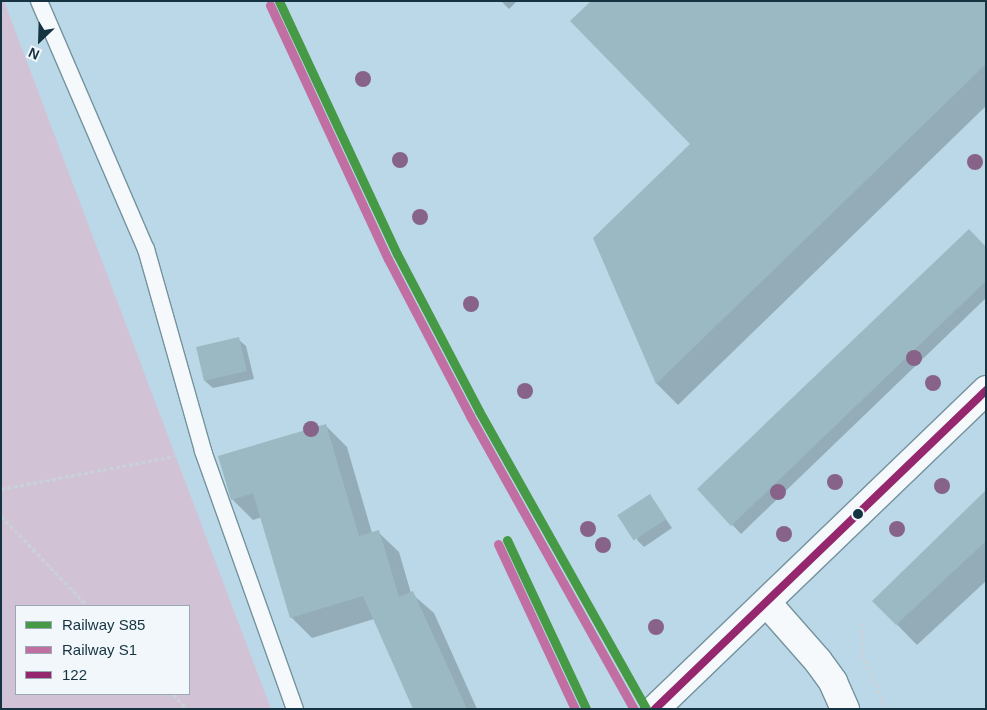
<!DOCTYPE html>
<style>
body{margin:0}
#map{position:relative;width:987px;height:710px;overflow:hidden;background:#bad8e7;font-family:Arial,sans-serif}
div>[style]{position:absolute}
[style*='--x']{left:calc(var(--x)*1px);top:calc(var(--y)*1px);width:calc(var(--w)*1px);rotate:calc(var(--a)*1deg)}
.green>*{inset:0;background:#d1c3d5}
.shadow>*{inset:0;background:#0003}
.building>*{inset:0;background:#9bb9c3;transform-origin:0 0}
.path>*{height:3px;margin-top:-1.5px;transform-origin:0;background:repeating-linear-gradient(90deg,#c8d2d8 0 4px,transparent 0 6.5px)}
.roads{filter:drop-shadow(1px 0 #75929e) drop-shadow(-1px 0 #75929e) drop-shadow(0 1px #75929e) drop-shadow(0 -1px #75929e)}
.lane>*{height:16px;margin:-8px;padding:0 8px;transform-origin:8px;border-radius:8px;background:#f5f9fb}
.street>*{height:28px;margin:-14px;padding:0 14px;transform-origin:14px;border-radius:14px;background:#f5f9fb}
.secondary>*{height:28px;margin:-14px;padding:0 14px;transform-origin:14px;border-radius:14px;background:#f5f9fb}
.bus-1>*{height:8px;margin:-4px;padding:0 4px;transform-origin:4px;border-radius:4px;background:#95276e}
.rail-1>*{height:9px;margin:-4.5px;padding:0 4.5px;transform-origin:4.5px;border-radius:4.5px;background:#469a46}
.rail-2>*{height:9px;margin:-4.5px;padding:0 4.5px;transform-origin:4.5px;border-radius:4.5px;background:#c16ea3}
.trees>*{width:16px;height:16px;margin:-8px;border-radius:50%;background:#886389}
.dots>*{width:14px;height:14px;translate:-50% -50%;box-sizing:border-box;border:2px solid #f1f7fb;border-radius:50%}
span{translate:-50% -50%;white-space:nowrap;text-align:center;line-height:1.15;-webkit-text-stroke:4px #f1f7fb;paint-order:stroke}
.frame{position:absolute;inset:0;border:2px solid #163341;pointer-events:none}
.legend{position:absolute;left:15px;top:605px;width:175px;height:90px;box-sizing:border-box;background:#f1f7fb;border:1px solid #99a9b1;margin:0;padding:6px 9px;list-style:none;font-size:15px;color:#163341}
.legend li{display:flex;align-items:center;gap:10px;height:25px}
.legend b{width:25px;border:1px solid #99a9b1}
.north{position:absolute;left:15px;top:15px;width:50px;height:50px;-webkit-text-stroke:4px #f1f7fb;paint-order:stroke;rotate:204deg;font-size:14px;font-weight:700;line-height:20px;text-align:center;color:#163341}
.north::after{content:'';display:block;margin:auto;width:18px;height:22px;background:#163341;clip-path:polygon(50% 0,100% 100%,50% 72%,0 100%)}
</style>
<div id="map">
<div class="green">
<div style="clip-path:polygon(evenodd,1px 1px,4px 1px,271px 709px,1px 709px,1px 1px,16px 606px,189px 606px,189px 694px,16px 694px,16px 606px)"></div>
</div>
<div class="shadow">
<div style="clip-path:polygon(501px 1px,517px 1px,509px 9px)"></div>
<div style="clip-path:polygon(986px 1px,986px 106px,678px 405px,657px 384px,594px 239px,691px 144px)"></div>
<div style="clip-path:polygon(986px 248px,986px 298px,741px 534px,699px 489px)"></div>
<div style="clip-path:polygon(238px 339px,246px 346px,254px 379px,213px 388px,205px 381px)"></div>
<div style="clip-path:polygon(326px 426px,347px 447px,372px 533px,378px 532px,399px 552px,411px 593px,434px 613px,477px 709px,414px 709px,374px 619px,312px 638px,291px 617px,262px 517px,253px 520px,232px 499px)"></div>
<div style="clip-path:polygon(986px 491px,986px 581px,917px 645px,874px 601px)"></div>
<div style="clip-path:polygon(650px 496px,672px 528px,644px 547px,637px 540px)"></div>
</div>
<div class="building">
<div style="clip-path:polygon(591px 1px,986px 1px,986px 64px,656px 384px,593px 238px,690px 144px,570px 21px)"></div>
<div style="clip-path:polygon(969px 229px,986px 247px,986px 281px,731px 526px,697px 489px)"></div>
<div style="left:239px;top:337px;width:35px;height:44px;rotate:77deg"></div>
<div style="clip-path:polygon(326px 424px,359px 536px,379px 530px,399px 597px,413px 591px,467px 709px,413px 709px,363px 596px,290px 618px,253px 493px,231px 500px,218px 456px)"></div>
<div style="clip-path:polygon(986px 490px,986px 541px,896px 625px,872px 601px)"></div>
<div style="left:650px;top:494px;width:30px;height:39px;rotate:57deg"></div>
</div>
<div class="path">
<div style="--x:1;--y:489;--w:177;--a:-10.7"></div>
<div style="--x:1;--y:516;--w:125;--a:46"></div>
<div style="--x:861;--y:623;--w:31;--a:88"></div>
<div style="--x:862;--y:654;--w:60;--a:66.4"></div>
<div style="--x:173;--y:694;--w:21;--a:47"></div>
</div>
<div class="roads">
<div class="lane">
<div style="--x:39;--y:1;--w:270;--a:66.7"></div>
<div style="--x:146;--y:249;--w:210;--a:74.2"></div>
<div style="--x:203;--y:451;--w:274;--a:70.4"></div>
</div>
<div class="street">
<div style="--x:767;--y:603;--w:77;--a:48.7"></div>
<div style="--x:818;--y:661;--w:26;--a:54"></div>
<div style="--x:833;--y:682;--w:30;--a:66"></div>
</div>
<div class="secondary">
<div style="--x:655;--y:709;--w:460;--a:-43.9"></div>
</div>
</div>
<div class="bus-1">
<div style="--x:655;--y:709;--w:460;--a:-43.9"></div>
</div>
<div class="rail-1">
<div style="--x:279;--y:1;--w:279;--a:65"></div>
<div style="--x:397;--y:254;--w:177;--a:62.4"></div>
<div style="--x:479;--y:411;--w:342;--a:60.7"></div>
<div style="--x:507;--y:540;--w:187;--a:64.9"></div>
</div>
<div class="rail-2">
<div style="--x:270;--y:5;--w:280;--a:65.1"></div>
<div style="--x:388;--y:259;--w:177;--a:62.4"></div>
<div style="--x:470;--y:416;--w:336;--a:60.8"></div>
<div style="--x:498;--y:544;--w:182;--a:65"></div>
</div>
<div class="trees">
<div style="left:363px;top:79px"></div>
<div style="left:400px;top:160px"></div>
<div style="left:975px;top:162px"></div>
<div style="left:420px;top:217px"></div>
<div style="left:471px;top:304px"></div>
<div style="left:914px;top:358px"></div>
<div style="left:933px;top:383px"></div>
<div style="left:525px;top:391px"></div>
<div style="left:311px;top:429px"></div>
<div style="left:835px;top:482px"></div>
<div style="left:942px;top:486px"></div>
<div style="left:778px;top:492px"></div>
<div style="left:588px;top:529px"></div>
<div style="left:897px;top:529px"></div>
<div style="left:784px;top:534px"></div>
<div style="left:603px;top:545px"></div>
<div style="left:656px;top:627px"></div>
</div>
<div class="dots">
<div style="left:858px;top:514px;background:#163341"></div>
</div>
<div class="frame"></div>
<ul class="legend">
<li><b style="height:6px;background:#469a46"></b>Railway S85</li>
<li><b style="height:6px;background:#c16ea3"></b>Railway S1</li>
<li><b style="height:6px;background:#95276e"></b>122</li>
</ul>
<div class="north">N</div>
</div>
